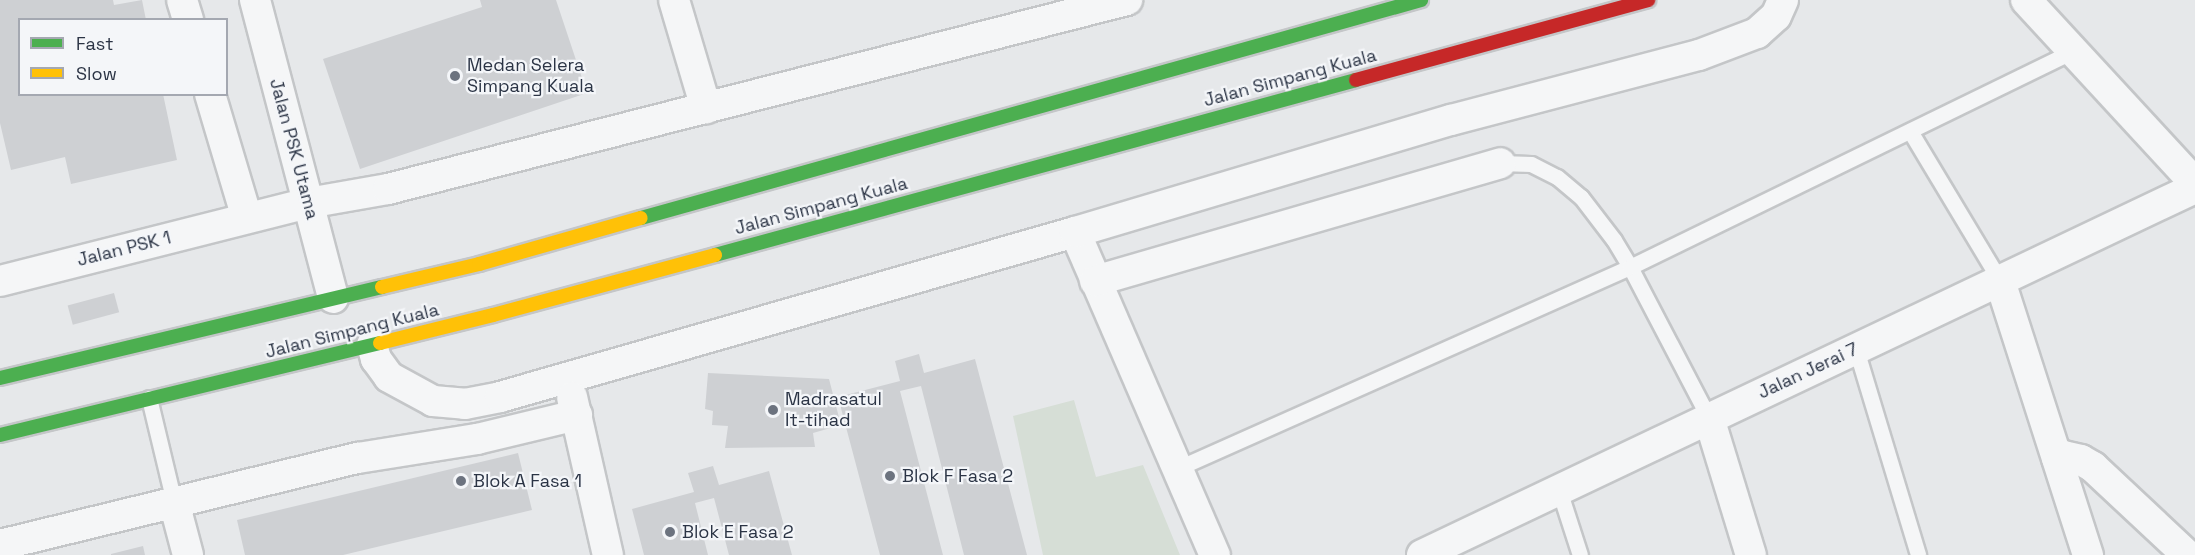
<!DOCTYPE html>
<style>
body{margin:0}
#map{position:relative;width:2195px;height:555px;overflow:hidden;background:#e6e8ea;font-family:"Space Grotesk",sans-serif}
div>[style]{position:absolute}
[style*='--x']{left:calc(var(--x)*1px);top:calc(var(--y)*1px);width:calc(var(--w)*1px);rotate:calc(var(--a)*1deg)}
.green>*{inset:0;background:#d6ded6}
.building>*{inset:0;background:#ced0d3;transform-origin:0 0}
.roads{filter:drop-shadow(2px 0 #c4c6c8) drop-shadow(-2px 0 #c4c6c8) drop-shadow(0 2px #c4c6c8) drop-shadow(0 -2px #c4c6c8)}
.lane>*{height:15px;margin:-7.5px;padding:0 7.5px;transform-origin:7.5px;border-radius:7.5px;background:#f5f6f7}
.street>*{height:30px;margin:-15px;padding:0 15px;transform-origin:15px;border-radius:15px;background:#f5f6f7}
.fast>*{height:14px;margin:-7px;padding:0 7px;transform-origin:7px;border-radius:7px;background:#4caf50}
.slow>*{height:14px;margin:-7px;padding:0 7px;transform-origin:7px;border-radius:7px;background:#ffc107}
.jam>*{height:14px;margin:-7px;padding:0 7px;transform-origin:7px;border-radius:7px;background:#c62828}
.dots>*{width:16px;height:16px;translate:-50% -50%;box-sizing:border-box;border:3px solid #f4f6f9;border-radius:50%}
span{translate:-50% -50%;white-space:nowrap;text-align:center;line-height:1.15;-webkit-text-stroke:4.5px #f4f6f9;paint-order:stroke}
.poi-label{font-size:18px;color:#2b3445}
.left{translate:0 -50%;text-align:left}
.street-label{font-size:18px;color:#2b3445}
.legend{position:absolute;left:18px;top:18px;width:210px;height:78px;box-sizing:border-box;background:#f4f6f9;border:2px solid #a4a8b1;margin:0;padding:8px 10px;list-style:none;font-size:18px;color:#2b3445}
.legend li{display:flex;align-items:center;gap:12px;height:30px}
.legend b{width:30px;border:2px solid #a4a8b1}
</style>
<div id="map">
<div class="green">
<div style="clip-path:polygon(1074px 400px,1096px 477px,1143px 465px,1180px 555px,1043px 555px,1013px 416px)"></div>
</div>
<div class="building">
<div style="clip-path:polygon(0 0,113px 0,114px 5px,142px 0,146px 20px,20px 20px,20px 94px,163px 94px,177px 160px,71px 184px,65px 157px,11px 170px,0 123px)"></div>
<div style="clip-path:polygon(480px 0,556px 0,587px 93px,360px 169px,323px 59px,482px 7px)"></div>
<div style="left:114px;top:293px;width:20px;height:48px;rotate:75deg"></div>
<div style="clip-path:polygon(919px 354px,924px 373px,975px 359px,1027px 555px,964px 555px,921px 386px,900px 391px,943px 555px,880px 555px,838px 397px,900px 381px,895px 361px)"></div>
<div style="clip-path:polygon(708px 373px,829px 379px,841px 425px,813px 433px,815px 447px,725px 448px,728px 426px,712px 425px,713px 411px,705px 409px)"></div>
<div style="clip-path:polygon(518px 453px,532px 510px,343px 555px,245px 555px,237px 520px)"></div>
<div style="clip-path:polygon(713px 466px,719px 485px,769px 471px,792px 555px,729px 555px,714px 498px,695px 503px,708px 555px,644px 555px,632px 509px,694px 492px,688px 473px)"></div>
<div style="clip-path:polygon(143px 546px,145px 555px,111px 555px,111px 554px)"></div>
</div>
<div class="roads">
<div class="lane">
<div style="--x:1910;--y:131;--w:175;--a:59"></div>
<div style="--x:1500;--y:163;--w:31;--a:2"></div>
<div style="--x:1531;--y:164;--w:29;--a:27"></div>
<div style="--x:1557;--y:177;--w:31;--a:40"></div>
<div style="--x:1581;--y:197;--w:54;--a:52.5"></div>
<div style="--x:1614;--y:240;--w:31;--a:59"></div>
<div style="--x:1630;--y:267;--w:170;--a:62.4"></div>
<div style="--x:1856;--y:349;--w:215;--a:73.2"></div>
<div style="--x:149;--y:398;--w:107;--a:76.5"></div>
<div style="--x:1176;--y:469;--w:497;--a:-24"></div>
<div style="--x:1630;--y:267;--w:494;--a:-26"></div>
<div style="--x:1559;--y:490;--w:68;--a:72.1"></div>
</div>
<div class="street">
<div style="--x:182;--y:0;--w:21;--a:73"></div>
<div style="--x:255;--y:0;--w:308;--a:75.3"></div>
<div style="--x:674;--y:0;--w:113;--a:73.5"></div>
<div style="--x:2026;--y:0;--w:249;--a:47.3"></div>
<div style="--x:210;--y:94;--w:129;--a:73.4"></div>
<div style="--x:1075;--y:232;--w:352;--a:66.6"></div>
<div style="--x:0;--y:281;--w:318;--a:-14.2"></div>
<div style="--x:308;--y:203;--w:81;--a:-9.9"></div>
<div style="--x:388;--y:189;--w:763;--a:-14.35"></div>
<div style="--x:1095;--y:281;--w:422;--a:-16.2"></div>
<div style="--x:2000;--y:281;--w:288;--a:72.2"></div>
<div style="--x:372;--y:345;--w:15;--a:74"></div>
<div style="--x:376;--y:359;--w:22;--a:54"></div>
<div style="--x:389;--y:377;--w:50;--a:28.6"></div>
<div style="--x:433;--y:401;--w:32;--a:5"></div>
<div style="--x:465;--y:404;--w:36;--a:-11"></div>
<div style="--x:500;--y:397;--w:598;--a:-16.01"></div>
<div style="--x:1075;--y:232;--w:392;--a:-16.6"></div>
<div style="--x:1451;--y:120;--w:256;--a:-14.7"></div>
<div style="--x:1699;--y:55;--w:62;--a:-20.8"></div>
<div style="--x:1757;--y:33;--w:25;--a:-42"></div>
<div style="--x:1776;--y:16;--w:17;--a:-66"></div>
<div style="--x:572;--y:397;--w:162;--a:77.2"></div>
<div style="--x:1709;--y:418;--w:143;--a:73"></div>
<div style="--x:2057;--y:458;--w:7;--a:-16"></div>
<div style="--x:2064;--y:456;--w:17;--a:13"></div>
<div style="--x:2081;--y:460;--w:14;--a:30"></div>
<div style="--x:2093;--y:467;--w:129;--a:43.1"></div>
<div style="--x:174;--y:502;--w:55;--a:75.2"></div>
<div style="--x:0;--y:545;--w:368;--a:-13.7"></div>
<div style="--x:358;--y:458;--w:121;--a:-9.1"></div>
<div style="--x:477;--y:439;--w:103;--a:-13.5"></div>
<div style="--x:1422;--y:555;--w:856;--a:-25.4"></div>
</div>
<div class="fast">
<div style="--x:641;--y:218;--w:810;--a:-15.61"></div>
<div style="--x:715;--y:255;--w:664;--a:-15.27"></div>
<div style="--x:0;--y:378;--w:393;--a:-13.4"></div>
<div style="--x:0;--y:435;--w:391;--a:-13.6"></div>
</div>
<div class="slow">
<div style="--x:382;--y:287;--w:100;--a:-13.3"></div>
<div style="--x:479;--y:264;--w:168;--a:-15.9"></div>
<div style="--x:380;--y:343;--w:116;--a:-13.9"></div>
<div style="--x:493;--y:315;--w:230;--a:-15.1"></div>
</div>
<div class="jam">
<div style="--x:1356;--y:80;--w:303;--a:-15.3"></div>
</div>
</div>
<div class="dots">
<div style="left:455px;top:76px;background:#6c737f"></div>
<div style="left:773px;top:410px;background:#6c737f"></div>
<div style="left:890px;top:476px;background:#6c737f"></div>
<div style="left:461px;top:481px;background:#6c737f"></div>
<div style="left:670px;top:532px;background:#6c737f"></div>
</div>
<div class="poi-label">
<span class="left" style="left:467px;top:76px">Medan Selera<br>Simpang Kuala</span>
<span class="left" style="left:785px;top:410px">Madrasatul<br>It-tihad</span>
<span class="left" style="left:902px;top:476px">Blok F Fasa 2</span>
<span class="left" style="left:473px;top:481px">Blok A Fasa 1</span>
<span class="left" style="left:682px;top:532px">Blok E Fasa 2</span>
</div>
<div class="street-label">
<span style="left:1290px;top:78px;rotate:-15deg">Jalan Simpang Kuala</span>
<span style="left:294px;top:149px;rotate:75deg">Jalan PSK Utama</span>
<span style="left:821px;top:206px;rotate:-15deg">Jalan Simpang Kuala</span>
<span style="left:124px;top:249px;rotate:-14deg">Jalan PSK 1</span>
<span style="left:352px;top:331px;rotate:-14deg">Jalan Simpang Kuala</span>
<span style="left:1808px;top:371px;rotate:-25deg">Jalan Jerai 7</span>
</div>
<ul class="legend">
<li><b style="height:8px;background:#4caf50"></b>Fast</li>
<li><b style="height:8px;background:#ffc107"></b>Slow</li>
</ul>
</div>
